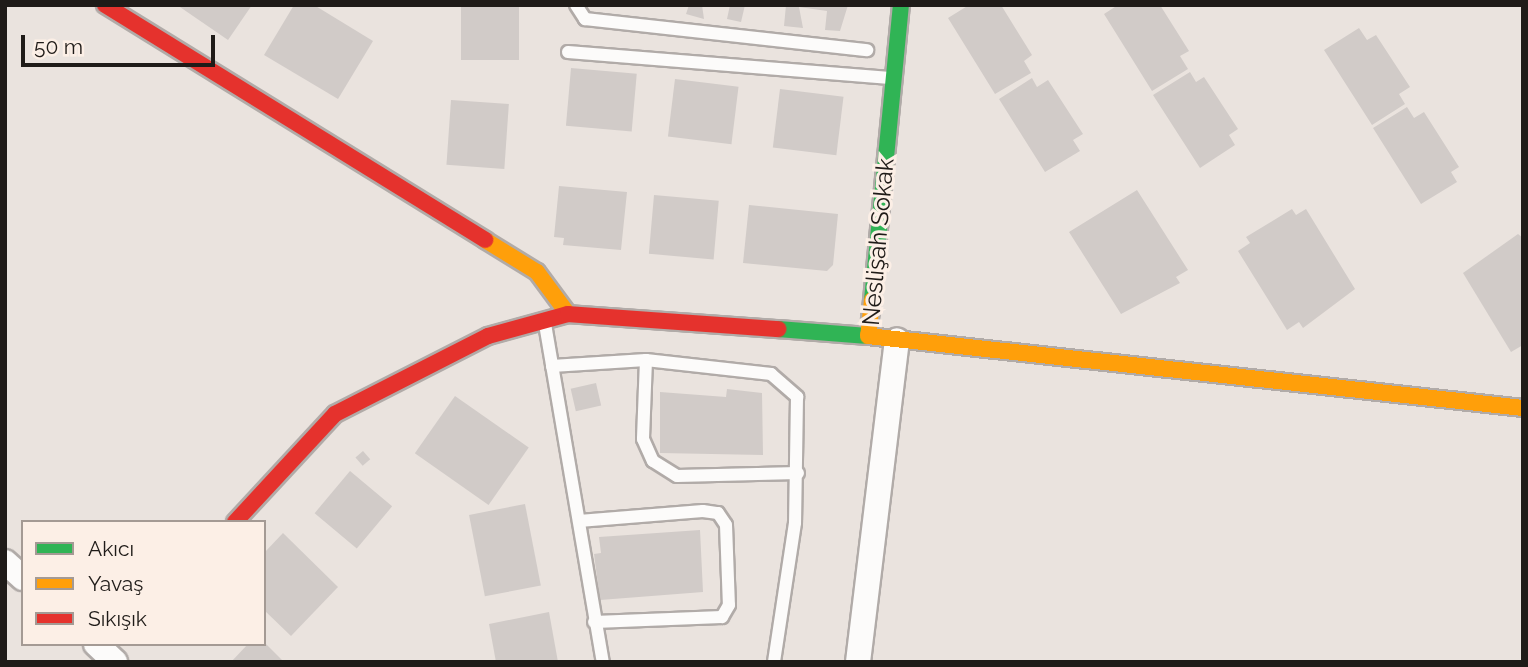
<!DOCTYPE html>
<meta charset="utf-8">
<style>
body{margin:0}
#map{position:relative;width:1528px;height:667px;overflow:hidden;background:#eae3de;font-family:Raleway,sans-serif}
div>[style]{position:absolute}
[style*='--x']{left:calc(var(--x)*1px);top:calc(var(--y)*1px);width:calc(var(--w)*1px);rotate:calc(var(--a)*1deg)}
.building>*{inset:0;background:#d1cbc8;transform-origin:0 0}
.roads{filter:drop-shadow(2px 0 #b1aba8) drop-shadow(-2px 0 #b1aba8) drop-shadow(0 2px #b1aba8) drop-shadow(0 -2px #b1aba8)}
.lane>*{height:12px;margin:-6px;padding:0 6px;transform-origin:6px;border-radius:6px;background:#fcfbfa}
.street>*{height:24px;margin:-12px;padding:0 12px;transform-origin:12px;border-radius:12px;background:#fcfbfa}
.fast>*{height:16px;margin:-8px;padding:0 8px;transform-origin:8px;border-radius:8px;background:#30b455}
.slow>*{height:16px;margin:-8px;padding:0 8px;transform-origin:8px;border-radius:8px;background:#ff9f0a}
.jam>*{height:16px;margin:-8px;padding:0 8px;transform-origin:8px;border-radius:8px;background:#e5322d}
span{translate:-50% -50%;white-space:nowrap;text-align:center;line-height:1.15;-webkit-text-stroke:6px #fcefe6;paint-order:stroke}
.street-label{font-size:24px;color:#1f1b18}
.frame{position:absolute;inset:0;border:7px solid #1f1b18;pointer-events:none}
.legend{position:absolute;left:21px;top:520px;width:245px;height:126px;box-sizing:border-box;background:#fcefe6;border:2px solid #a49a94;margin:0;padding:9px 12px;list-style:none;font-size:21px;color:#1f1b18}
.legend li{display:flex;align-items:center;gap:14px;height:35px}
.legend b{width:35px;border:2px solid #a49a94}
.scale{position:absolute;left:21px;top:35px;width:194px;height:32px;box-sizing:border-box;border:4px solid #1f1b18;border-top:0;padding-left:9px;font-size:21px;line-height:24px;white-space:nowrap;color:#1f1b18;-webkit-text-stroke:5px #fcefe6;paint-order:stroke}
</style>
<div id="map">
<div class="building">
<div style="clip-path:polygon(177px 5px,252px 5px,228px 40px)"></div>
<div style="clip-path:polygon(294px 5px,314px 5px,373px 41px,338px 99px,264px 55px)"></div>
<div style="left:461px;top:5px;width:58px;height:55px"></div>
<div style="clip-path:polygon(689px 5px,702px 5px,704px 19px,686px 14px)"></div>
<div style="clip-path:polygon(730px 5px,745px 5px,741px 22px,727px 19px)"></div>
<div style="clip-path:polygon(786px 5px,848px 5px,840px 31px,825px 30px,827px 11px,799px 7px,803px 28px,784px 26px)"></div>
<div style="clip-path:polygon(969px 5px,1001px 5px,1032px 55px,1024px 61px,1031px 73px,995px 94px,948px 18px)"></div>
<div style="clip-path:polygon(1118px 5px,1160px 5px,1189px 51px,1180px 56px,1188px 69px,1152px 91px,1104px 14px)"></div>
<div style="clip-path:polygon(1359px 28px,1367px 40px,1376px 35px,1410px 87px,1399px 94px,1405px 104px,1372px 125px,1324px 50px)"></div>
<div style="left:571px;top:68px;width:66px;height:58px;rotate:5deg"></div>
<div style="clip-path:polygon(1190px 72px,1196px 82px,1204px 77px,1238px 129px,1229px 135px,1235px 145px,1200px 168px,1153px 95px)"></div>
<div style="clip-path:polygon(1032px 78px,1037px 87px,1048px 80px,1083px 134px,1073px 140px,1080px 151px,1045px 172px,999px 99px)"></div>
<div style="left:675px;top:79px;width:64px;height:58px;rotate:7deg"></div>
<div style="left:780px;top:89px;width:64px;height:59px;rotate:7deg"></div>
<div style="left:451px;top:100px;width:58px;height:65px;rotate:4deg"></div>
<div style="clip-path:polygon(1407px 107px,1414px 118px,1424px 112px,1459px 167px,1451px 172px,1457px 182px,1421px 204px,1373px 128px)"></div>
<div style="clip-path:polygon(559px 186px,627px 192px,621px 250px,563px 245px,564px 238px,554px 237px)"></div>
<div style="clip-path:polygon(1137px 190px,1188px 270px,1176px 277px,1180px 283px,1121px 314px,1069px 232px)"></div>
<div style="left:654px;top:195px;width:65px;height:59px;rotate:5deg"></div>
<div style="clip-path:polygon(749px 205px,838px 214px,833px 265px,827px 271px,743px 263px)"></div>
<div style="clip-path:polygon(1292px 209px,1296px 215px,1306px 209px,1355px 289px,1303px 328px,1299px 322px,1287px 330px,1238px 251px,1250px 243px,1246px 237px)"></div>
<div style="clip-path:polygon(1518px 234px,1523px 238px,1523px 345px,1511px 352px,1463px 273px)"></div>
<div style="left:596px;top:383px;width:23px;height:26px;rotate:77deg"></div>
<div style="clip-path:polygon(727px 389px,762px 393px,763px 455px,660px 453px,660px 392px,726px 397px)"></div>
<div style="left:455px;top:396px;width:90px;height:70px;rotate:35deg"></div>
<div style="left:363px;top:451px;width:11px;height:10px;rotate:49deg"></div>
<div style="left:350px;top:471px;width:55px;height:55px;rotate:40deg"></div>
<div style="left:525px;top:504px;width:83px;height:57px;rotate:79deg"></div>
<div style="clip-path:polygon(700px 530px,703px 592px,600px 600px,594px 554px,601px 553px,599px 537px)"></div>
<div style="clip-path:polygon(283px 533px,338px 587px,291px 636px,264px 610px,264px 553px)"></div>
<div style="clip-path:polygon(549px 612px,558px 662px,496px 662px,489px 624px)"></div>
<div style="clip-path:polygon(264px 642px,284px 662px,231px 662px,248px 644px)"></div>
</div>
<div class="roads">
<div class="lane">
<div style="--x:576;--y:5;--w:17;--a:57"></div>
<div style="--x:585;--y:19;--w:284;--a:6.3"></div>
<div style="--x:568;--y:52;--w:323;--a:4.6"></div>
<div style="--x:545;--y:324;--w:343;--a:80.3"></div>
<div style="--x:646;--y:360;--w:79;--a:92.2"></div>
<div style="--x:643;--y:439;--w:24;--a:66"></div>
<div style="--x:653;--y:461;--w:28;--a:32"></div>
<div style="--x:677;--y:476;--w:121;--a:-1.4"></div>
<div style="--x:552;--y:366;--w:94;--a:-3.7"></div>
<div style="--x:646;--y:360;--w:126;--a:6.4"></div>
<div style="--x:771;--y:374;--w:35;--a:41"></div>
<div style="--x:797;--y:397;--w:126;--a:90.9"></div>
<div style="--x:795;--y:523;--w:141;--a:98.6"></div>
<div style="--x:579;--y:521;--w:124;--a:-4.6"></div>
<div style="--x:703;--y:511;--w:15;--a:8"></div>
<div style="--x:718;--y:513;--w:14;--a:56"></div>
<div style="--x:726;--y:525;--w:80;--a:87.9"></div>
<div style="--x:729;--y:605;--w:14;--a:120"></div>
<div style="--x:722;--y:617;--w:128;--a:177.8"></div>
</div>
<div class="street">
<div style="--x:5;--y:562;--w:24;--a:42"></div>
<div style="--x:96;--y:644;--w:26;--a:43"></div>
<div style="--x:858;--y:662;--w:324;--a:-83.1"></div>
</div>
<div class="fast">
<div style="--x:872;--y:300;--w:296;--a:-84.4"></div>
<div style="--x:778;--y:329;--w:90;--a:4.4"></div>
</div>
<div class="slow">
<div style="--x:485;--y:240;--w:61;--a:31.6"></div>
<div style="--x:537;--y:272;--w:52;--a:53.6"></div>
<div style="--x:872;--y:300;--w:36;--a:96"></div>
<div style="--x:868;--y:336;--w:659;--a:6.27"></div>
</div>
<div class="jam">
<div style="--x:105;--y:5;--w:447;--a:31.7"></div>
<div style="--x:235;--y:522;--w:147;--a:-47.2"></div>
<div style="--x:335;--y:414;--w:172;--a:-27"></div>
<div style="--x:488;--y:336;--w:83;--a:-15.4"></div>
<div style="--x:568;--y:314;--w:211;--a:4.1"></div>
</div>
</div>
<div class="street-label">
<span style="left:878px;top:242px;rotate:-85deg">Neslişah Sokak</span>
</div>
<div class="frame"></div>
<ul class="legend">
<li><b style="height:9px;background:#30b455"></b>Akıcı</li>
<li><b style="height:9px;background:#ff9f0a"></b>Yavaş</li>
<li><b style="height:9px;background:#e5322d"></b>Sıkışık</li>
</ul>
<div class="scale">50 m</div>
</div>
